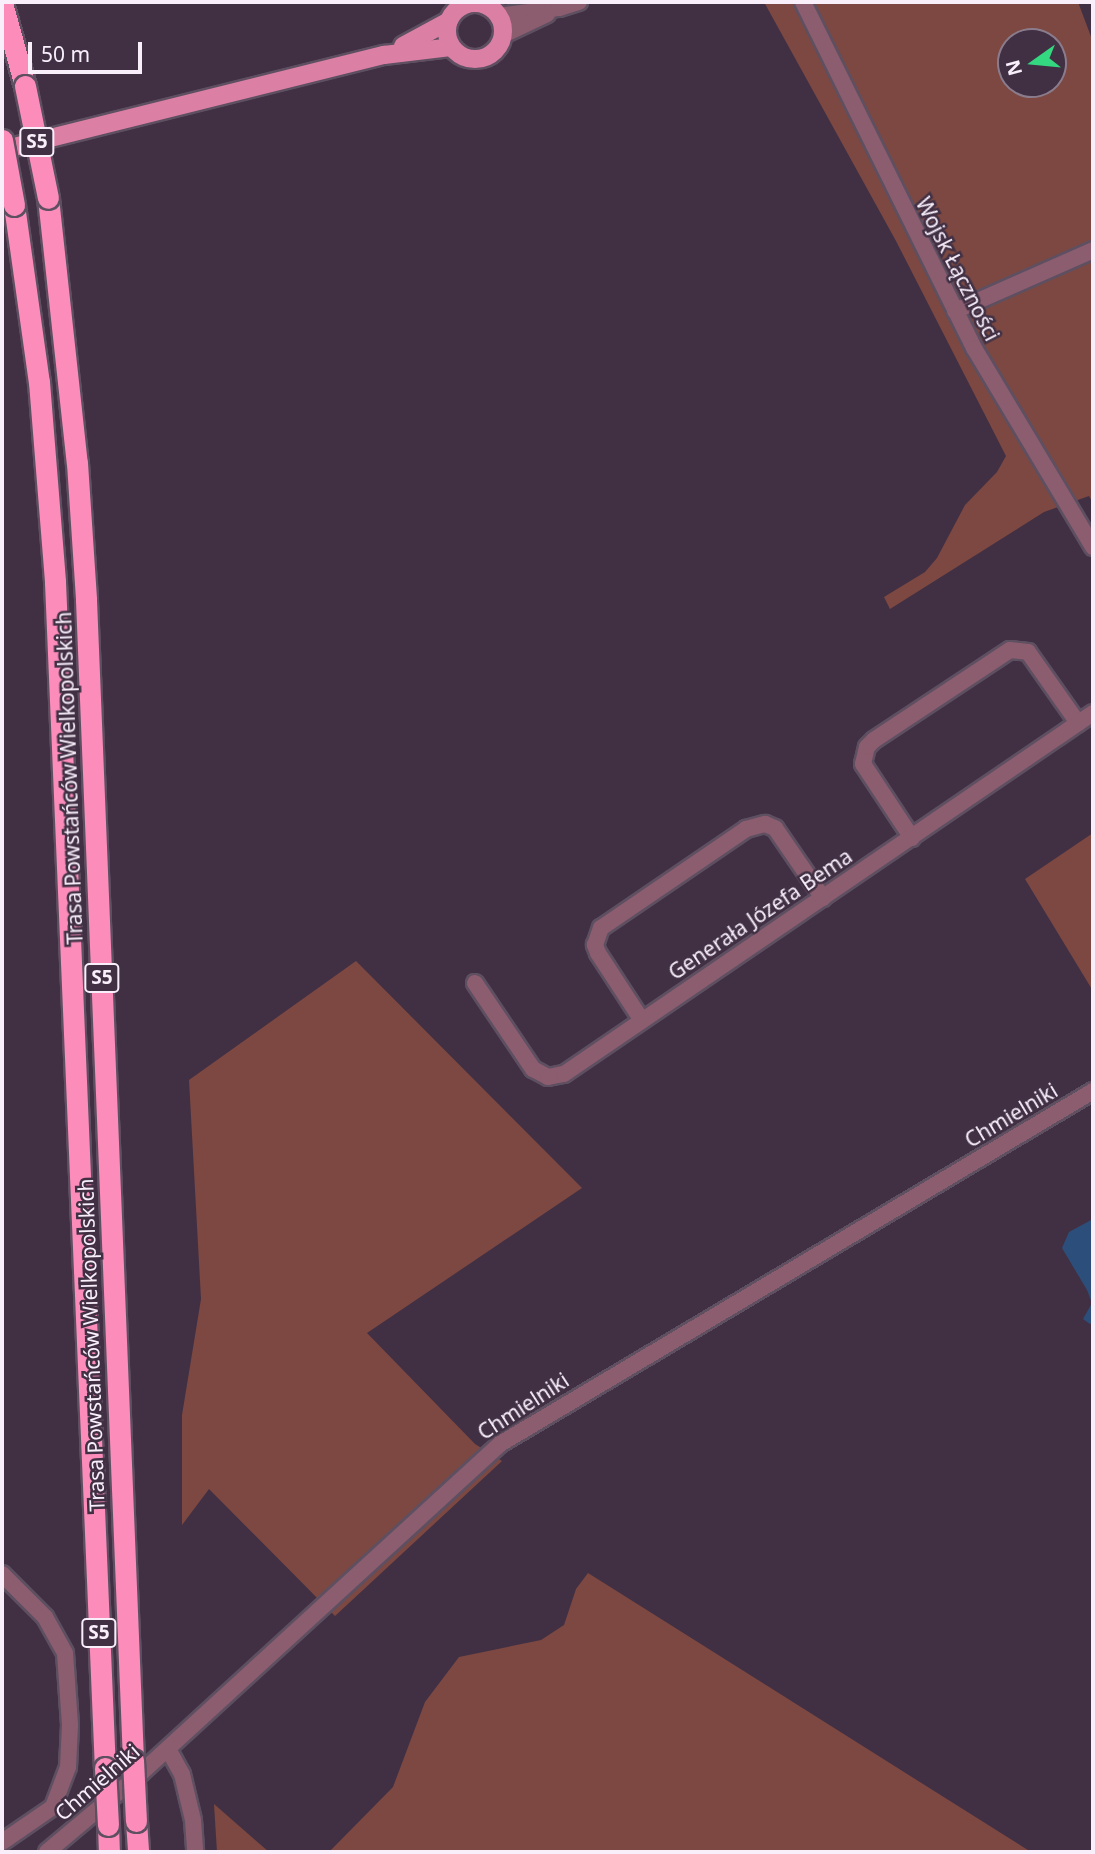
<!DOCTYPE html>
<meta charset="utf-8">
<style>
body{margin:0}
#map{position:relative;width:1095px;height:1854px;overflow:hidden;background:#413044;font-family:"Noto Sans",sans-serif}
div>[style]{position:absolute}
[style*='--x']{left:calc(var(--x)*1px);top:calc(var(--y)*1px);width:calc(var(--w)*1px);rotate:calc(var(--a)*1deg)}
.green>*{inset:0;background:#7c4841}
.water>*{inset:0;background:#2b4f7a}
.roads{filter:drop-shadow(2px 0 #5e4f61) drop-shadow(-2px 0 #5e4f61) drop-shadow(0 2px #5e4f61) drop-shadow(0 -2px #5e4f61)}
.minor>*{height:16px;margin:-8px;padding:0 8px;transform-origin:8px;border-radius:8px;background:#8b5d6f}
.major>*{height:18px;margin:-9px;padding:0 9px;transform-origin:9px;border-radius:9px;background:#dc7fa5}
.major>.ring{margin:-9px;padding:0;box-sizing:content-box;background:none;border:18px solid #dc7fa5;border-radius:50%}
.highway>*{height:21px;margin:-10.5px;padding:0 10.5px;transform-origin:10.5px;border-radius:10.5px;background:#fc8cba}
.bridges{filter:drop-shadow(2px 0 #5e4f61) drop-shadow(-2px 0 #5e4f61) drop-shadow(0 2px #5e4f61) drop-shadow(0 -2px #5e4f61)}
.highway-bridge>*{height:21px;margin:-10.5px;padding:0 10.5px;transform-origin:10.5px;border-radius:10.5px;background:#fc8cba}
span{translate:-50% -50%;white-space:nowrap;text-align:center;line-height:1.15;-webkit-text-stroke:5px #413044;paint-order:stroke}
.shield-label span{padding:2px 5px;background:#413044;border:2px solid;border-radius:5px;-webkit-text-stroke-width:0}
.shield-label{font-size:19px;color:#f9effb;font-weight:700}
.street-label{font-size:21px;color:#f9effb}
.frame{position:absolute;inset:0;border:4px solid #f9effb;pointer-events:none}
.north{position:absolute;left:997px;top:28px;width:70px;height:70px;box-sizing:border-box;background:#413044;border:2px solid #8b7c8d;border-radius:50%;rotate:255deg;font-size:19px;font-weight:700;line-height:28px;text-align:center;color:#f9effb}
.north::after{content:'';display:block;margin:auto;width:24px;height:32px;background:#33d881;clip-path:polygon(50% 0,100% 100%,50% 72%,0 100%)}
.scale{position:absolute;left:28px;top:42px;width:114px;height:32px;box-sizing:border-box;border:4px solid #f9effb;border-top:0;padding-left:9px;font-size:21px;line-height:24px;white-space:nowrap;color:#f9effb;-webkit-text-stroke:5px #413044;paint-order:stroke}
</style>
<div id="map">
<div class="green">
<div style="clip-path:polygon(evenodd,764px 2px,1078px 2px,1093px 42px,1093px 503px,1089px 496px,1044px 512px,890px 609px,884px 597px,925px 572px,937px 558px,965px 505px,997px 472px,1006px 456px,896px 241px,764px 2px,1011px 42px,1053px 42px,1053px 84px,1011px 84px,1011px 42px)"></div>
<div style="clip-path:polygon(1093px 833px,1093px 991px,1025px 879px)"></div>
<div style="clip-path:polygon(356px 961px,582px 1188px,367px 1333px,475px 1444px,502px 1461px,335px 1616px,209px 1489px,182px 1525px,182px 1415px,201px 1299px,189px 1080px)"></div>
<div style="clip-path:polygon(588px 1573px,1031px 1852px,329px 1852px,393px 1787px,425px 1702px,459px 1657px,541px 1640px,564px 1625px,576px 1589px)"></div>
<div style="clip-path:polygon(214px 1804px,269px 1852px,217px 1852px)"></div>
</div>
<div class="water">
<div style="clip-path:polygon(1093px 1219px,1093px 1322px,1090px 1324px,1083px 1319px,1092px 1303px,1087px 1290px,1062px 1248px,1069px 1232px)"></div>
</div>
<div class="roads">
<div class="minor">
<div style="--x:803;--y:2;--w:386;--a:63.7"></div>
<div style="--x:974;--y:348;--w:232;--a:59.1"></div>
<div style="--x:498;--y:16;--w:62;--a:-7.5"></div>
<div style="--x:559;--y:8;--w:21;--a:-17"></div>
<div style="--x:503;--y:35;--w:49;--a:-25.5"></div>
<div style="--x:955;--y:311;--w:151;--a:-23.8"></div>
<div style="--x:912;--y:838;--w:89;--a:-123.5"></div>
<div style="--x:863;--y:764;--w:17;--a:-77"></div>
<div style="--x:867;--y:747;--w:10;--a:-45"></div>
<div style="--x:874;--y:740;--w:163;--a:-33.5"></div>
<div style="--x:1010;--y:650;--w:18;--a:6"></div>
<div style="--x:1028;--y:652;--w:87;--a:54.8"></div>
<div style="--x:475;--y:983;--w:104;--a:56"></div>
<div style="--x:533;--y:1069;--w:17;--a:28"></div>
<div style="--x:548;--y:1077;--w:16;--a:-11"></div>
<div style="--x:564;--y:1074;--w:640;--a:-34.31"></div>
<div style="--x:641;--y:1019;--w:79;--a:-123.1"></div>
<div style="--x:598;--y:953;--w:9;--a:-111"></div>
<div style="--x:595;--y:945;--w:18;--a:-71"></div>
<div style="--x:601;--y:928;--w:176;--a:-34.3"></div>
<div style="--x:746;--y:829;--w:20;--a:-15"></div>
<div style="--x:765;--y:824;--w:11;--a:22"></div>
<div style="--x:775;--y:828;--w:85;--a:55.6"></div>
<div style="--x:2;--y:1574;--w:61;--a:45"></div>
<div style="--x:45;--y:1617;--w:41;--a:60.9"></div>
<div style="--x:65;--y:1653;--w:72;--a:86"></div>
<div style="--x:70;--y:1725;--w:42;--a:92.7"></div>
<div style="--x:68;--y:1767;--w:43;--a:110.6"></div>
<div style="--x:53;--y:1807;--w:62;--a:145.5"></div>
<div style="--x:168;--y:1749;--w:29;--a:61"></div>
<div style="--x:182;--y:1774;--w:47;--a:76.6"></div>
<div style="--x:193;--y:1820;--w:32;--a:86"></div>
<div style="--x:47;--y:1852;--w:123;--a:-40"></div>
<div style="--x:141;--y:1773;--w:487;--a:-42.5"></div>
<div style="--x:500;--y:1444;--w:690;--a:-30.76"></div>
</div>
<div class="major">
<div class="ring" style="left:447px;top:3px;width:38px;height:38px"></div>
<div style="--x:403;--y:46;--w:52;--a:-28.5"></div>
<div style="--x:2;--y:150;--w:394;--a:-14"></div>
<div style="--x:384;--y:55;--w:67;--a:-6.8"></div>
</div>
<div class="highway">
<div style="--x:2;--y:3;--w:86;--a:74.5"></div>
<div style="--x:48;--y:198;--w:267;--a:83.8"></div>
<div style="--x:77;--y:463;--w:137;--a:86.2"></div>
<div style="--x:86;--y:600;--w:1161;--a:87.68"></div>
<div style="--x:14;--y:205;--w:179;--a:82"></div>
<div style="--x:39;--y:382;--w:201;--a:85.4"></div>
<div style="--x:55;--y:582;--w:1187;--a:87.59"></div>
<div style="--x:136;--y:1821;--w:31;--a:86"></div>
<div style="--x:108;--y:1825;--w:27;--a:88"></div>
</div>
</div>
<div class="bridges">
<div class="highway-bridge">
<div style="--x:25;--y:86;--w:114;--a:78.4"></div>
<div style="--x:2;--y:140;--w:66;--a:79.5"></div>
<div style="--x:133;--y:1760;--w:61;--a:87.2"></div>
<div style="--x:105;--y:1768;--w:57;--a:87"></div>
</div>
</div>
<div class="shield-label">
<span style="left:37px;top:142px">S5</span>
<span style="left:102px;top:978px">S5</span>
<span style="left:99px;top:1633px">S5</span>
</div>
<div class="street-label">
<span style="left:958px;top:269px;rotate:63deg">Wojsk Łączności</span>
<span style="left:69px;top:778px;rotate:-92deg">Trasa Powstańców Wielkopolskich</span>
<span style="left:760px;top:914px;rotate:-34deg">Generała Józefa Bema</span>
<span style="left:1011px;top:1115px;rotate:-31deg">Chmielniki</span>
<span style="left:91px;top:1345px;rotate:-92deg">Trasa Powstańców Wielkopolskich</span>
<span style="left:523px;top:1406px;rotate:-33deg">Chmielniki</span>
<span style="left:97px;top:1782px;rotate:-41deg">Chmielniki</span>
</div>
<div class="frame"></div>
<div class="north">N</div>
<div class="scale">50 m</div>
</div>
